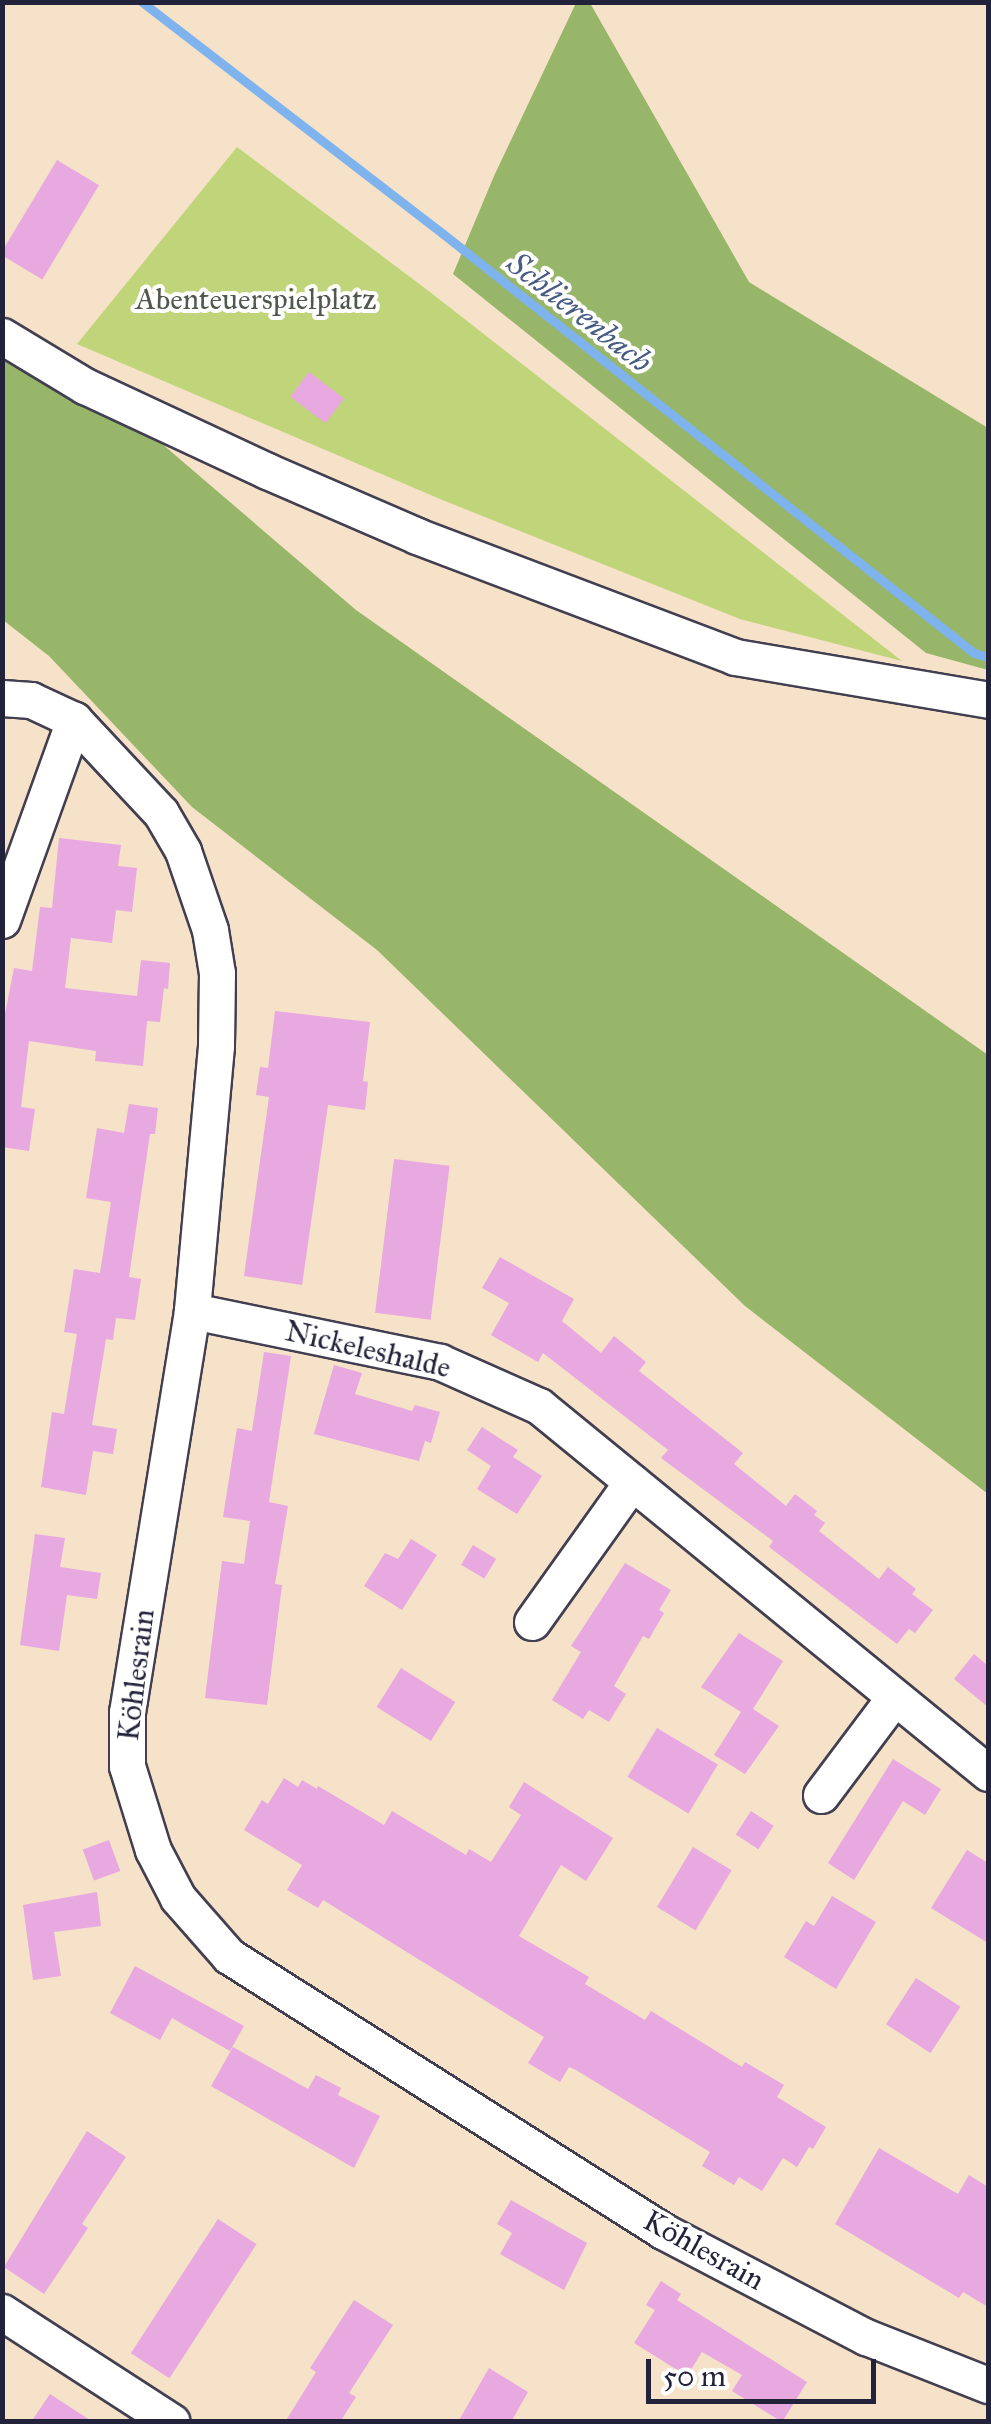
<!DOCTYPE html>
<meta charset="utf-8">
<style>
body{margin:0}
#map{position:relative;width:991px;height:2424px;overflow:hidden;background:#f6e1c9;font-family:"IM FELL Great Primer",serif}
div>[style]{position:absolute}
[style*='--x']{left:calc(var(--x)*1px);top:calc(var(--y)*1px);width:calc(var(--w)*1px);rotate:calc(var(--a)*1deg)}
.green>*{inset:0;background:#c0d579}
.forest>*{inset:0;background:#98b669}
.stream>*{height:9px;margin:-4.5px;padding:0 4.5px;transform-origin:4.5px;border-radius:4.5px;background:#7fb3ed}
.building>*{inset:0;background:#e8a8e0;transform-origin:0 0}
.roads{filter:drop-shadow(2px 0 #423f50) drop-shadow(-2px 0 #423f50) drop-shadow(0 2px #423f50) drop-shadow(0 -2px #423f50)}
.minor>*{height:35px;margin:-17.5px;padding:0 17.5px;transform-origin:17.5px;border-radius:17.5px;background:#fff}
span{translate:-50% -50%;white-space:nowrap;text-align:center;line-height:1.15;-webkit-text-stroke:8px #fff;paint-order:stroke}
.park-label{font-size:30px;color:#51584e}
.street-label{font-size:30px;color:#22223b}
.water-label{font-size:32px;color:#475c82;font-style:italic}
.frame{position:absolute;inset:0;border:5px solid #22223b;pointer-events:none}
.scale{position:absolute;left:646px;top:2359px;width:230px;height:45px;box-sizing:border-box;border:5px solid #22223b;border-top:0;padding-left:12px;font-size:30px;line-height:35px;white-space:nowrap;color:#22223b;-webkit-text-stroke:8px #fff;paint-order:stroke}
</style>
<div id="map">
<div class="green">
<div style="clip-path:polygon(237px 147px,430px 292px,902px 661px,740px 619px,440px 499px,77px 344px)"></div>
</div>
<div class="forest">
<div style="clip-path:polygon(576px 3px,590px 3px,749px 282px,988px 428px,988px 670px,926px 653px,453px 274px,494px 176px)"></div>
<div style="clip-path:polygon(2px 355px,147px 431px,356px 610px,988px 1055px,988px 1494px,745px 1306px,377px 950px,192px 807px,49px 656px,3px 620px)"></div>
</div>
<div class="stream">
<div style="--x:142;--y:2;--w:379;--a:37.6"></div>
<div style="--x:442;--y:233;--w:678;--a:38.29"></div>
<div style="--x:974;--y:653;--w:15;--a:16"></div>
</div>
<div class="building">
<div style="left:57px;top:160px;width:49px;height:110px;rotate:31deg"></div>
<div style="left:309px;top:372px;width:44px;height:31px;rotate:37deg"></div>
<div style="clip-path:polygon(59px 838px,121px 845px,118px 866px,137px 868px,132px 912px,116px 910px,112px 943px,71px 938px,65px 988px,137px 996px,141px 960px,170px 963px,168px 989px,164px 988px,160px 1022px,147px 1021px,143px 1066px,95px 1061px,96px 1051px,29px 1041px,21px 1107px,35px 1109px,29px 1151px,2px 1147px,2px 1029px,14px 968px,32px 971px,40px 907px,52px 908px)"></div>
<div style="clip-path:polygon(275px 1011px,370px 1022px,363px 1081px,368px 1082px,365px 1110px,328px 1105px,302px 1285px,244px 1276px,269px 1097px,256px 1095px,260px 1067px,268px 1068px)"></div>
<div style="clip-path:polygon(129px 1104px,158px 1108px,155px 1134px,150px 1134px,129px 1277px,141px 1279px,135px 1320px,116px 1318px,113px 1340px,106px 1339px,92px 1425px,117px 1429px,113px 1454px,93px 1451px,86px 1495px,41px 1487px,52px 1412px,64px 1414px,77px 1334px,64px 1332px,74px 1269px,100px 1273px,111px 1202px,86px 1198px,97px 1128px,124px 1133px)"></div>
<div style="left:394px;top:1159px;width:56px;height:155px;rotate:7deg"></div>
<div style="clip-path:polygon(500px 1257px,574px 1299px,562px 1321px,601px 1353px,614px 1336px,646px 1362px,639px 1371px,743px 1453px,734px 1464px,786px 1506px,795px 1494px,817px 1511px,814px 1515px,825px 1523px,819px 1531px,879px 1579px,888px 1567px,916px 1589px,912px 1594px,933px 1610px,915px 1633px,909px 1629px,897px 1644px,769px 1547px,773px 1541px,661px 1458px,668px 1450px,543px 1353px,538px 1362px,491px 1335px,509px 1303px,482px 1288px)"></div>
<div style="clip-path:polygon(264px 1352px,291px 1356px,269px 1502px,288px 1506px,275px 1584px,282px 1585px,267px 1705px,205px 1698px,222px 1561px,244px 1564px,250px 1521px,223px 1517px,237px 1428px,252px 1431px)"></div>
<div style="clip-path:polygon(334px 1365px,362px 1373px,355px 1394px,412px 1411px,415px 1405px,440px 1412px,431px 1443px,425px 1441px,419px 1461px,314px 1434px)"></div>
<div style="clip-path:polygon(482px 1427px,518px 1450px,513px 1457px,542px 1476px,517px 1514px,477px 1489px,491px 1466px,467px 1450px)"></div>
<div style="clip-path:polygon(35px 1534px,65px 1538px,60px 1567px,101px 1573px,97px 1599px,67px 1595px,59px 1651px,20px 1645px)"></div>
<div style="clip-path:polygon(411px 1539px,437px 1555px,402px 1610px,364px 1586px,385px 1553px,398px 1559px)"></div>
<div style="left:473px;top:1545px;width:27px;height:23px;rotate:31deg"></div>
<div style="clip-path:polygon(625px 1563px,671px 1590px,659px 1610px,664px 1613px,649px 1639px,643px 1636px,614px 1686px,626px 1694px,609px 1722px,589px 1710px,583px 1719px,552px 1700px,581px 1652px,571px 1646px)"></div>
<div style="clip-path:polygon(739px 1633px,783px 1661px,753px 1709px,779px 1726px,745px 1774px,714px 1755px,741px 1712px,701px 1687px)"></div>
<div style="clip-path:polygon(974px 1654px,988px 1666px,988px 1707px,954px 1679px)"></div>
<div style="left:401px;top:1668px;width:64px;height:46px;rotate:32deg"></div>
<div style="left:657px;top:1728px;width:71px;height:57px;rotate:31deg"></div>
<div style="clip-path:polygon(893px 1759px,941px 1789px,925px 1815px,903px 1801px,854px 1880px,828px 1863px)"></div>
<div style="clip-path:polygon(284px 1778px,298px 1787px,302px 1780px,317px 1789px,318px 1786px,384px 1825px,392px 1811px,466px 1855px,469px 1849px,491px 1862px,521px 1815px,509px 1807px,524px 1782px,613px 1838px,586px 1881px,561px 1865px,519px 1936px,589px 1977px,585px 1984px,645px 2020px,651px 2011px,742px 2067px,745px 2062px,784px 2085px,777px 2097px,826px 2127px,813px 2149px,809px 2147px,797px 2167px,783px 2158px,762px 2191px,739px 2177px,734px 2185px,702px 2166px,710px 2152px,576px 2070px,569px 2067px,560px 2082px,528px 2063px,544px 2037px,323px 1900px,318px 1908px,287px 1890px,302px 1865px,244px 1830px,262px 1800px,268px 1804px)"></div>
<div style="left:751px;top:1811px;width:27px;height:28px;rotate:33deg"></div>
<div style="left:109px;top:1840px;width:33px;height:28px;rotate:70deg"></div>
<div style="left:693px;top:1847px;width:45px;height:70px;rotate:31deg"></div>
<div style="clip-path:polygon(967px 1850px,988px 1863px,988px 1943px,931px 1908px)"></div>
<div style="clip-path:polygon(97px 1892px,101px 1926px,54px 1932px,61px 1976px,33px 1980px,23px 1905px)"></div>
<div style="clip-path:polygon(832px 1896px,876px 1922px,836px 1989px,784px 1957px,806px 1921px,814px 1926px)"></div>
<div style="clip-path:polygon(135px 1966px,244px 2026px,230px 2051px,172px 2018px,160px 2040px,110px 2013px)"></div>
<div style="left:916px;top:1978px;width:53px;height:55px;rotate:33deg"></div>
<div style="clip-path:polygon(233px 2047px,308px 2089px,316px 2075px,341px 2088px,338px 2095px,380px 2116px,354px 2168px,211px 2086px)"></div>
<div style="clip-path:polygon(87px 2131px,126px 2157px,82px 2224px,88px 2228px,44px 2294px,4px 2267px)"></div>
<div style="clip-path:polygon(879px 2148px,958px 2194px,969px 2175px,988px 2187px,988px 2307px,963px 2292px,959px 2298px,835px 2224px)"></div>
<div style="clip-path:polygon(511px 2200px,587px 2243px,564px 2290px,500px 2254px,512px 2233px,497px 2224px)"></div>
<div style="left:218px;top:2219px;width:46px;height:160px;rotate:33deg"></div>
<div style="clip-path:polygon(661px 2281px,681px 2294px,677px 2300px,807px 2382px,782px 2422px,732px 2391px,742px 2375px,702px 2352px,687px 2376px,634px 2343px,655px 2310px,646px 2305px)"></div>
<div style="clip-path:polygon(354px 2300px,393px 2325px,349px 2393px,356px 2397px,340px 2422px,285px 2422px,316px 2372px,310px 2368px)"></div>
<div style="clip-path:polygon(489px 2368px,528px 2392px,511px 2422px,458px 2422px)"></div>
<div style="clip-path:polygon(50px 2394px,93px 2422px,31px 2422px)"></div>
</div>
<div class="roads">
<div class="minor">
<div style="--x:2;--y:336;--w:97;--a:31.1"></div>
<div style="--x:85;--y:386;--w:201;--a:25"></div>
<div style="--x:267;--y:471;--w:163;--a:23.4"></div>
<div style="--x:417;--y:536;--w:340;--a:20.8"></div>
<div style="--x:735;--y:657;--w:257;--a:9.6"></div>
<div style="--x:2;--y:698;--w:29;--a:4"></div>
<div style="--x:31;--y:700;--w:47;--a:24.9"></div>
<div style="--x:74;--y:720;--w:127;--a:46.9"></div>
<div style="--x:161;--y:813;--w:44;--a:59.9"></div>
<div style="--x:183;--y:851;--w:83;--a:71.1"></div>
<div style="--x:210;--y:930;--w:44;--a:80.8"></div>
<div style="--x:217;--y:973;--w:73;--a:90.8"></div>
<div style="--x:216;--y:1046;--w:266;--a:95.2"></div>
<div style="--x:192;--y:1311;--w:406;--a:99.2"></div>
<div style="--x:127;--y:1712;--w:54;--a:90"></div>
<div style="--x:127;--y:1766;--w:88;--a:72.8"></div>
<div style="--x:153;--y:1850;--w:54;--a:62.5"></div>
<div style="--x:178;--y:1898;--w:77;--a:48.7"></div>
<div style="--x:229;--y:1956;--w:514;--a:32.36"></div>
<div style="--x:663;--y:2231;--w:229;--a:27.6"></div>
<div style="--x:866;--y:2337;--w:131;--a:21.5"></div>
<div style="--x:2;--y:920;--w:213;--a:-70.2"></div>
<div style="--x:192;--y:1311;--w:253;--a:11.6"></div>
<div style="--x:440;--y:1362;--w:108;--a:24"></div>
<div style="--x:539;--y:1406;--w:580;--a:39.26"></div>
<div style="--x:532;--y:1622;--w:172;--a:-54.5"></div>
<div style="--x:821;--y:1795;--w:120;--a:-53.1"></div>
<div style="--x:2;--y:2312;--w:202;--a:32.9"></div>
</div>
</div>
<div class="park-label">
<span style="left:256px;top:299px">Abenteuerspielplatz</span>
</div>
<div class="street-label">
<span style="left:368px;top:1349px;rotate:13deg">Nickeleshalde</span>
<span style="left:136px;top:1675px;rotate:-83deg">Köhlesrain</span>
<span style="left:704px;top:2250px;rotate:29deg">Köhlesrain</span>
</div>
<div class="water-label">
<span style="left:579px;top:313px;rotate:38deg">Schlierenbach</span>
</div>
<div class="frame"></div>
<div class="scale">50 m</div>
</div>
